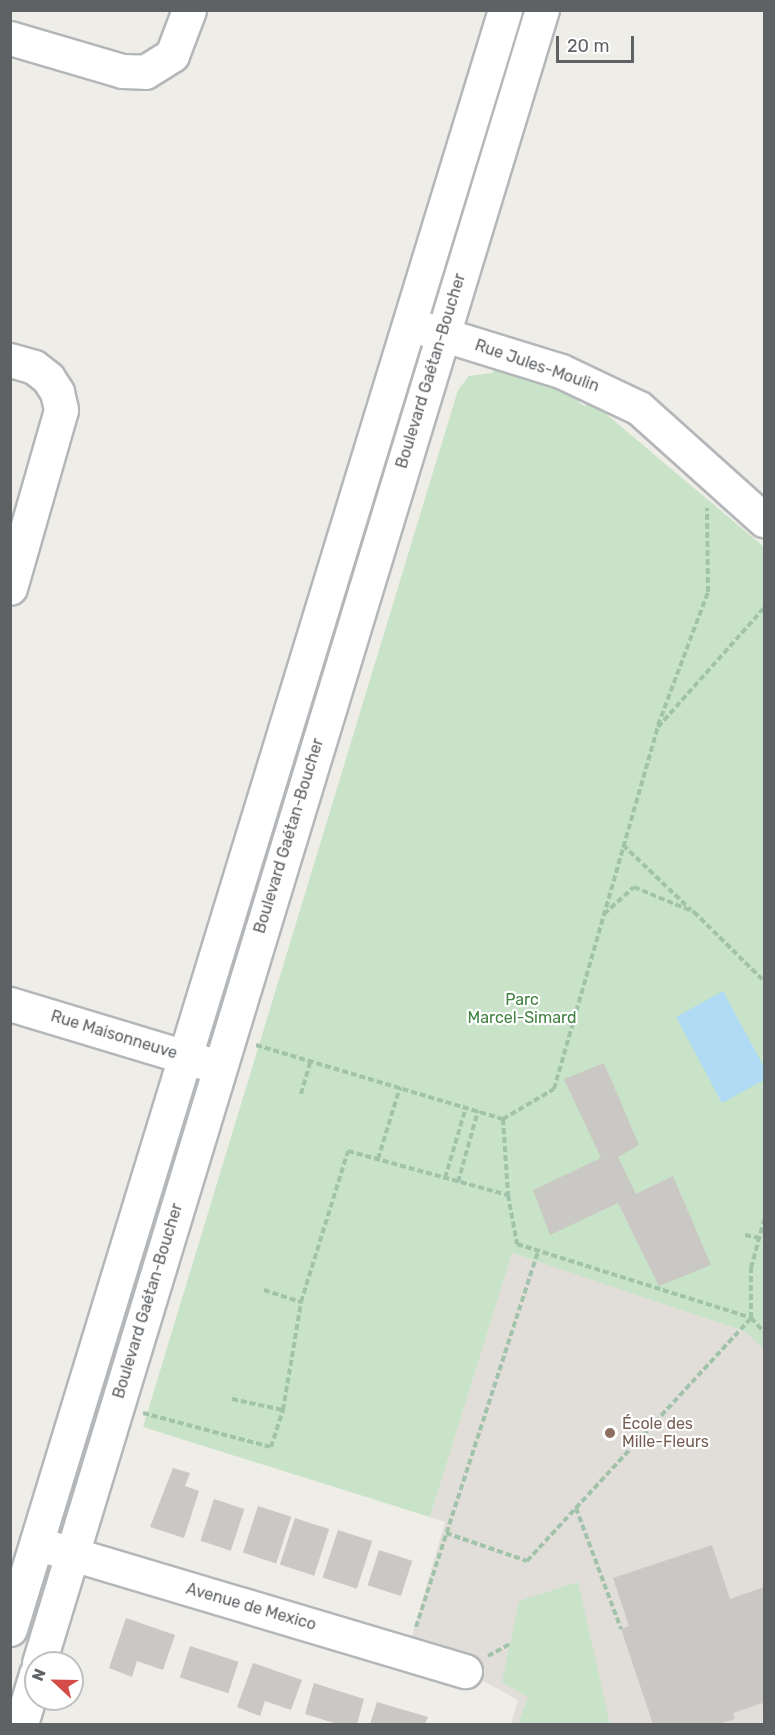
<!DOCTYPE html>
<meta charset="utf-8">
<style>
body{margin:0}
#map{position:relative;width:775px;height:1735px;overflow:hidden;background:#efede7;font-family:Rubik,sans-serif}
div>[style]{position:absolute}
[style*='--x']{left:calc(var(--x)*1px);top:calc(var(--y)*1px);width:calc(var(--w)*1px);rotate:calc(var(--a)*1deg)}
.education>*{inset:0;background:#e1ded9}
.green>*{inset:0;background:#c8e3c7}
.water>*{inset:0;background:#b1dbf5}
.building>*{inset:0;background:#cac8c4;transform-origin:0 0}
.path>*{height:4px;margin-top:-2px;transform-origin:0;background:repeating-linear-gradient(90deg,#a1c3a9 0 6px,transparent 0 9px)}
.roads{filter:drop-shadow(2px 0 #b4b7ba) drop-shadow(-2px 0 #b4b7ba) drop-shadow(0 2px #b4b7ba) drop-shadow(0 -2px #b4b7ba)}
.minor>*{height:33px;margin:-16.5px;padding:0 16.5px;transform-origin:16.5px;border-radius:16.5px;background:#fff}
.dots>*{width:16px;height:16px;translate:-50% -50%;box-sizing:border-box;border:3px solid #fff;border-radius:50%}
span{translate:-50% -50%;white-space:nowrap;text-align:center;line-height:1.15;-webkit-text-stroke:4.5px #fff;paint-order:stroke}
.street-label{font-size:16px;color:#5f6265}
.park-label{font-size:16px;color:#418241}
.education-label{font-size:16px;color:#785e54}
.left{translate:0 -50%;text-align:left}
.frame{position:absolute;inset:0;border:12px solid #5f6265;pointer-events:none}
.north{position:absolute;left:24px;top:1651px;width:60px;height:60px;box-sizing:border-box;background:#fff;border:2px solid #bfc0c1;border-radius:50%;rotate:292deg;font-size:16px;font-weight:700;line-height:24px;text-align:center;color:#5f6265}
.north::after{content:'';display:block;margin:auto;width:21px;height:27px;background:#d44c48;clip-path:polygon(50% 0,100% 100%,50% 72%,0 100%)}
.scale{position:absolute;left:556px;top:36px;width:78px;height:27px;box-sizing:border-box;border:3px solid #5f6265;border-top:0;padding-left:8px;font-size:18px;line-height:21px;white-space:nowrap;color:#5f6265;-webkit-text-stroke:4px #fff;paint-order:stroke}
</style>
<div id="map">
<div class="education">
<div style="clip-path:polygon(512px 1253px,744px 1331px,764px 1349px,764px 1724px,511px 1724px,518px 1700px,465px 1671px,407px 1653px,445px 1522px,430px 1517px)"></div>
</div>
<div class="green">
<div style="clip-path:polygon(495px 369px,557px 388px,581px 398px,579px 403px,585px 406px,588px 401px,599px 408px,764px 547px,764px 1349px,744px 1331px,512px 1253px,430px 1517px,143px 1427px,458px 390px,469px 376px,492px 373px)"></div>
<div style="clip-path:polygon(578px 1582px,610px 1724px,518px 1724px,528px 1697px,502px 1682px,519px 1601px)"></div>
</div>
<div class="water">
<div style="clip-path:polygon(723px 991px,764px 1067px,764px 1080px,722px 1103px,676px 1017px)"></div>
</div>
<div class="building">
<div style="clip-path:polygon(604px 1063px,639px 1145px,618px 1157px,636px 1194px,673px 1176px,711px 1265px,659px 1286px,618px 1203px,550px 1235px,533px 1190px,601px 1158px,564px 1079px)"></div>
<div style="clip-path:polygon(173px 1468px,190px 1473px,185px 1486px,199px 1491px,184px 1538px,150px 1527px)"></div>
<div style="left:214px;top:1499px;width:32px;height:44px;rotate:18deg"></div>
<div style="left:258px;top:1506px;width:35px;height:49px;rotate:18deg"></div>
<div style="left:295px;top:1518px;width:36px;height:49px;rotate:18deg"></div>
<div style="left:338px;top:1530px;width:36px;height:50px;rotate:18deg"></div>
<div style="clip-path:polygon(712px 1545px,730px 1599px,764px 1587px,764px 1708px,762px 1703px,733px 1713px,735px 1719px,718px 1724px,653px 1724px,621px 1629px,629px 1626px,613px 1578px)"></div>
<div style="left:379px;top:1550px;width:35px;height:37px;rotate:18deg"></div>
<div style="clip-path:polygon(126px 1618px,175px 1635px,163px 1670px,137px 1661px,132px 1677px,109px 1668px)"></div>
<div style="left:190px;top:1646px;width:51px;height:33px;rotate:18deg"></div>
<div style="clip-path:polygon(253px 1663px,302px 1680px,291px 1710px,265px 1701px,260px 1716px,237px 1707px)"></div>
<div style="clip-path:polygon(314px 1683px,364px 1699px,357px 1724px,337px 1724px,305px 1714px)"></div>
<div style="clip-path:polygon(377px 1702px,428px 1717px,425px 1724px,370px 1724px)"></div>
</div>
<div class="path">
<div style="--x:658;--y:725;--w:142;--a:-69.4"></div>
<div style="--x:708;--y:592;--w:84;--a:-90.7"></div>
<div style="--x:623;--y:845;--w:94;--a:43.7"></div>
<div style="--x:604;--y:914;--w:40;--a:-42"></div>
<div style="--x:634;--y:887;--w:65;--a:22.6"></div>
<div style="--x:694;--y:912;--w:98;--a:44.6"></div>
<div style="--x:256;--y:1045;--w:258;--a:16.7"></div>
<div style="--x:503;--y:1119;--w:59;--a:-30.5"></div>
<div style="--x:554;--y:1089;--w:377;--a:-74"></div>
<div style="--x:658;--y:727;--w:159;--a:-48.3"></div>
<div style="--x:301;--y:1094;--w:35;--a:-74"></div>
<div style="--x:503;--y:1119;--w:76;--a:86.2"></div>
<div style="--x:508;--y:1195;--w:50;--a:79.6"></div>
<div style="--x:517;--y:1244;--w:245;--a:17.5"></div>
<div style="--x:751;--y:1318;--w:50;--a:-90"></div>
<div style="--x:751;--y:1268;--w:50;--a:-74.8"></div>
<div style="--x:378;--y:1159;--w:75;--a:-73"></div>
<div style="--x:445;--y:1178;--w:74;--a:-73.5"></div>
<div style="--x:458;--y:1182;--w:74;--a:-74.3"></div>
<div style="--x:745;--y:1235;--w:14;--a:12"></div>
<div style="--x:264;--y:1290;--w:39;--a:18"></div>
<div style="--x:232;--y:1399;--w:52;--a:12.2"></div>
<div style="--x:143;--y:1413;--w:132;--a:14.9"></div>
<div style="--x:271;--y:1447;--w:39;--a:-72"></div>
<div style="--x:283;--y:1410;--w:109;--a:-80.5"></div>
<div style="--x:301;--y:1302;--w:158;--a:-72.7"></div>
<div style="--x:348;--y:1151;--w:166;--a:15.4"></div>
<div style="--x:576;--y:1508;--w:129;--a:69.6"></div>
<div style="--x:446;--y:1533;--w:86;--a:19.1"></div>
<div style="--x:527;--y:1561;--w:330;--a:-47.3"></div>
<div style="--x:751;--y:1318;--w:19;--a:47"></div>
<div style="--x:416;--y:1627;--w:395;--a:-72"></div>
<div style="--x:488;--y:1656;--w:26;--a:-29"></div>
</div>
<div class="roads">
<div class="minor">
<div style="--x:10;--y:38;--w:117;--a:16.4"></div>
<div style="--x:122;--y:71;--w:23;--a:2"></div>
<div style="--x:145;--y:72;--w:32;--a:-32"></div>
<div style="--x:172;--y:55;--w:48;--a:-69.3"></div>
<div style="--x:422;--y:328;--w:145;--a:17.2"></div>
<div style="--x:561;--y:371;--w:86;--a:25.4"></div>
<div style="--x:639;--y:408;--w:168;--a:41.9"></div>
<div style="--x:10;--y:360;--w:25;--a:16"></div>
<div style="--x:34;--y:367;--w:18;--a:38"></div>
<div style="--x:48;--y:378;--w:17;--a:57"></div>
<div style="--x:57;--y:392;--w:18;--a:77"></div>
<div style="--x:61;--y:410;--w:185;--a:106"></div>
<div style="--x:10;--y:1004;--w:204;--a:16.8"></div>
<div style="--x:52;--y:1548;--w:431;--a:16.6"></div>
<div style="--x:10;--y:1629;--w:1693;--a:-73"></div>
<div style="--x:39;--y:1663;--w:1728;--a:-73.08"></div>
<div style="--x:21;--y:1724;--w:52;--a:-73.3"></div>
</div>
</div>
<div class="dots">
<div style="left:610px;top:1433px;background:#8d6e63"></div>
</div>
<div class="street-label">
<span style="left:537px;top:366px;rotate:19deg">Rue Jules-Moulin</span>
<span style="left:431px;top:371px;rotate:-73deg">Boulevard Gaétan-Boucher</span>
<span style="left:289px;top:836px;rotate:-73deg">Boulevard Gaétan-Boucher</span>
<span style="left:114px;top:1035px;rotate:17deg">Rue Maisonneuve</span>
<span style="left:148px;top:1301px;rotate:-73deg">Boulevard Gaétan-Boucher</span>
<span style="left:251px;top:1607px;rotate:16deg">Avenue de Mexico</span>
</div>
<div class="park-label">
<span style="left:522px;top:1009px">Parc<br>Marcel-Simard</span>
</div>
<div class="education-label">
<span class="left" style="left:622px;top:1433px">École des<br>Mille-Fleurs</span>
</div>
<div class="frame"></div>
<div class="north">N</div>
<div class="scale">20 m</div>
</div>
